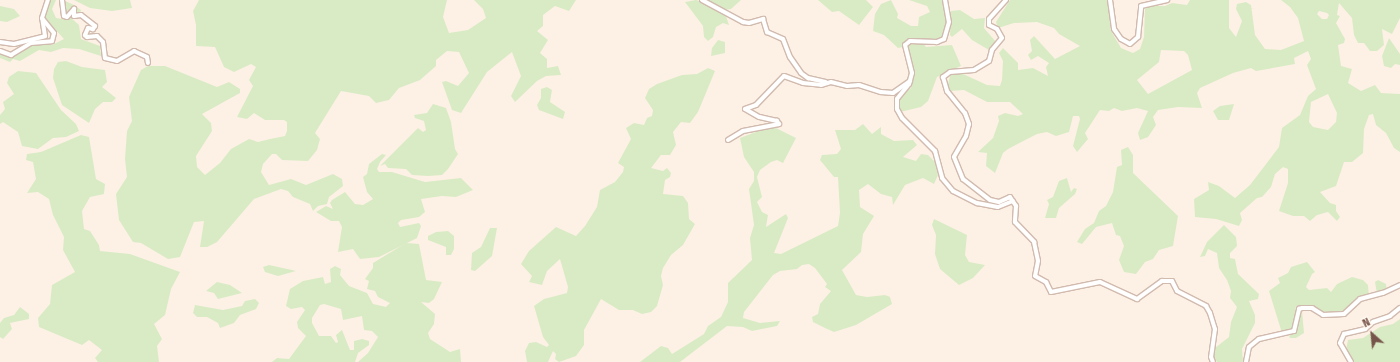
<!DOCTYPE html>
<style>
body{margin:0}
#map{position:relative;width:1400px;height:362px;overflow:hidden;background:#fdf1e6;font-family:"Fira Sans Condensed",sans-serif}
div>[style]{position:absolute}
[style*='--x']{left:calc(var(--x)*1px);top:calc(var(--y)*1px);width:calc(var(--w)*1px);rotate:calc(var(--a)*1deg)}
.green>*{inset:0;background:#d9ebc4}
.roads{filter:drop-shadow(1px 0 #d1baae) drop-shadow(-1px 0 #d1baae) drop-shadow(0 1px #d1baae) drop-shadow(0 -1px #d1baae)}
.minor>*{height:4px;margin:-2px;padding:0 2px;transform-origin:2px;border-radius:2px;background:#fff}
span{translate:-50% -50%;white-space:nowrap;text-align:center;line-height:1.15;-webkit-text-stroke:3.5px #fff6ed;paint-order:stroke}
.north{position:absolute;left:1352px;top:314px;width:40px;height:40px;-webkit-text-stroke:3px #fff6ed;paint-order:stroke;rotate:333deg;font-size:11px;font-weight:700;line-height:16px;text-align:center;color:#77544a}
.north::after{content:'';display:block;margin:auto;width:14px;height:18px;background:#77544a;clip-path:polygon(50% 0,100% 100%,50% 72%,0 100%)}
</style>
<div id="map">
<div class="green">
<div style="clip-path:polygon(48px 0,56px 0,52px 9px,56px 18px,68px 20px,70px 17px,79px 25px,81px 39px,100px 46px,101px 56px,79px 49px,63px 48px,51px 52px,39px 50px,20px 61px,13px 59px,10px 62px,0 58px,0 52px,9px 57px,31px 45px,52px 45px,64px 39px,43px 16px)"></div>
<div style="clip-path:polygon(63px 0,74px 5px,81px 10px,80px 13px,76px 13px,76px 9px,72px 7px,66px 16px)"></div>
<div style="clip-path:polygon(74px 0,130px 0,132px 8px,112px 11px,90px 8px)"></div>
<div style="clip-path:polygon(199px 0,447px 0,443px 17px,449px 33px,468px 30px,486px 18px,483px 9px,474px 0,576px 0,569px 11px,555px 6px,543px 15px,543px 26px,537px 31px,548px 40px,540px 53px,547px 59px,547px 68px,558px 66px,561px 75px,546px 76px,537px 81px,515px 102px,511px 96px,521px 76px,512px 52px,487px 72px,461px 113px,452px 110px,442px 82px,446px 81px,458px 86px,469px 73px,459px 52px,447px 51px,436px 60px,436px 66px,420px 80px,399px 88px,389px 100px,376px 103px,369px 96px,341px 91px,315px 133px,320px 139px,317px 150px,308px 161px,282px 160px,276px 154px,272px 154px,263px 164px,261px 172px,269px 185px,291px 179px,306px 185px,333px 174px,342px 179px,343px 186px,329px 197px,327px 204px,318px 206px,313px 211px,310px 204px,293px 197px,288px 191px,281px 189px,254px 199px,217px 242px,207px 247px,200px 247px,204px 221px,194px 222px,180px 257px,168px 259px,141px 243px,133px 242px,119px 220px,116px 194px,127px 177px,125px 159px,127px 131px,132px 121px,129px 97px,141px 70px,148px 66px,165px 66px,217px 87px,229px 82px,240px 89px,240px 93px,202px 114px,211px 123px,212px 131px,196px 156px,197px 167px,205px 175px,220px 163px,231px 149px,249px 139px,258px 142px,270px 139px,285px 136px,287px 131px,287px 122px,284px 120px,265px 120px,254px 113px,247px 119px,237px 117px,253px 86px,249px 80px,256px 67px,251px 64px,234px 72px,224px 67px,215px 47px,196px 46px,196px 25px,193px 11px)"></div>
<div style="clip-path:polygon(696px 0,704px 2px,726px 16px,729px 25px,723px 23px,716px 27px,713px 37px,708px 41px,704px 37px,703px 26px,685px 2px)"></div>
<div style="clip-path:polygon(705px 0,741px 0,731px 9px,723px 10px)"></div>
<div style="clip-path:polygon(818px 0,866px 0,873px 7px,859px 25px,839px 11px,832px 12px)"></div>
<div style="clip-path:polygon(891px 0,898px 14px,897px 18px,911px 26px,918px 26px,919px 17px,930px 12px,927px 6px,909px 0,942px 0,947px 20px,945px 34px,937px 40px,905px 42px,903px 47px,898px 48px,884px 35px,873px 31px,875px 14px,881px 4px)"></div>
<div style="clip-path:polygon(evenodd,1010px 0,1107px 0,1111px 31px,1121px 48px,1133px 53px,1140px 49px,1144px 37px,1145px 9px,1148px 6px,1165px 6px,1172px 3px,1187px 5px,1190px 0,1229px 0,1229px 28px,1236px 37px,1242px 21px,1236px 9px,1237px 4px,1246px 2px,1251px 5px,1255px 35px,1265px 49px,1281px 50px,1304px 41px,1298px 18px,1290px 7px,1281px 0,1400px 0,1400px 18px,1392px 34px,1382px 29px,1384px 45px,1377px 51px,1370px 51px,1364px 43px,1358px 43px,1354px 35px,1352px 18px,1339px 3px,1337px 15px,1340px 16px,1336px 23px,1345px 39px,1344px 43px,1338px 45px,1341px 66px,1352px 69px,1348px 83px,1361px 91px,1375px 85px,1381px 93px,1400px 94px,1400px 152px,1394px 148px,1386px 133px,1376px 125px,1373px 114px,1369px 115px,1364px 129px,1363px 153px,1352px 162px,1344px 162px,1336px 186px,1320px 192px,1330px 203px,1336px 205px,1336px 211px,1340px 217px,1337px 221px,1328px 212px,1317px 215px,1310px 221px,1304px 216px,1293px 216px,1279px 211px,1288px 183px,1288px 169px,1283px 167px,1275px 174px,1271px 187px,1262px 197px,1257px 198px,1240px 213px,1242px 220px,1239px 226px,1216px 219px,1195px 217px,1194px 199px,1209px 190px,1208px 182px,1219px 186px,1235px 198px,1250px 185px,1279px 147px,1282px 128px,1300px 115px,1308px 96px,1316px 89px,1307px 65px,1311px 59px,1308px 51px,1294px 58px,1295px 64px,1256px 71px,1251px 68px,1233px 73px,1200px 88px,1197px 93px,1202px 108px,1178px 107px,1158px 110px,1153px 117px,1156px 125px,1148px 137px,1140px 140px,1138px 133px,1148px 111px,1137px 108px,1122px 111px,1114px 108px,1109px 111px,1100px 110px,1085px 133px,1088px 139px,1077px 152px,1073px 146px,1080px 119px,1079px 116px,1073px 116px,1069px 132px,1056px 136px,1047px 132px,1037px 134px,1008px 149px,1003px 153px,995px 173px,986px 166px,987px 153px,978px 152px,993px 138px,999px 121px,998px 116px,1005px 113px,1018px 116px,1023px 114px,1010px 102px,987px 102px,964px 90px,950px 91px,948px 84px,951px 73px,961px 73px,987px 85px,1000px 86px,1002px 80px,1003px 61px,999px 53px,1003px 48px,1018px 63px,1018px 70px,1033px 68px,1048px 76px,1046px 67px,1049px 63px,1038px 56px,1031px 60px,1028px 55px,1032px 51px,1030px 40px,1034px 36px,1055px 59px,1080px 46px,1059px 34px,1054px 28px,1037px 22px,1014px 23px,998px 28px,996px 22px,1010px 0,1319px 11px,1327px 13px,1329px 15px,1327px 19px,1322px 19px,1317px 14px,1319px 11px,1010px 0,1161px 50px,1184px 51px,1188px 55px,1192px 70px,1148px 94px,1137px 80px,1159px 62px,1161px 50px,1010px 0,1328px 94px,1337px 113px,1336px 122px,1328px 130px,1313px 127px,1309px 122px,1311px 102px,1328px 94px)"></div>
<div style="clip-path:polygon(0 6px,14px 9px,20px 16px,7px 22px,0 21px)"></div>
<div style="clip-path:polygon(960px 10px,974px 19px,985px 18px,984px 28px,996px 42px,989px 50px,972px 40px,962px 29px,952px 37px,950px 35px,951px 11px)"></div>
<div style="clip-path:polygon(1389px 38px,1400px 54px,1400px 65px,1395px 64px,1391px 68px,1384px 66px,1382px 56px)"></div>
<div style="clip-path:polygon(718px 40px,725px 42px,725px 53px,711px 56px,712px 48px)"></div>
<div style="clip-path:polygon(910px 42px,923px 43px,926px 47px,952px 45px,961px 66px,937px 77px,928px 101px,921px 107px,900px 112px,899px 97px,911px 88px,915px 74px,907px 45px)"></div>
<div style="clip-path:polygon(66px 61px,82px 67px,105px 70px,107px 82px,102px 87px,116px 98px,112px 102px,103px 102px,95px 109px,89px 123px,62px 105px,53px 78px,54px 69px,58px 62px)"></div>
<div style="clip-path:polygon(708px 68px,715px 71px,698px 112px,690px 123px,681px 122px,673px 132px,676px 145px,670px 155px,661px 155px,651px 168px,663px 171px,667px 168px,671px 173px,670px 177px,665px 180px,663px 194px,683px 196px,688px 203px,689px 219px,695px 224px,683px 245px,671px 255px,663px 268px,661px 276px,663px 285px,657px 306px,651px 312px,642px 314px,633px 310px,619px 310px,601px 299px,584px 330px,584px 345px,576px 356px,559px 362px,555px 359px,556px 354px,553px 351px,548px 362px,527px 362px,525px 351px,529px 343px,536px 342px,547px 347px,549px 345px,543px 337px,534px 306px,544px 299px,567px 293px,568px 287px,560px 259px,547px 271px,542px 285px,529px 282px,532px 276px,521px 264px,529px 251px,556px 227px,576px 236px,585px 226px,597px 207px,600px 190px,615px 182px,623px 172px,624px 167px,618px 163px,631px 139px,626px 128px,634px 123px,644px 125px,647px 118px,652px 116px,653px 110px,645px 98px,649px 89px,657px 84px,682px 75px,697px 74px)"></div>
<div style="clip-path:polygon(18px 71px,36px 73px,61px 110px,76px 124px,79px 131px,66px 137px,53px 138px,38px 149px,22px 146px,18px 132px,3px 122px,0 124px,0 115px,5px 109px,3px 102px,14px 94px,7px 83px,9px 77px)"></div>
<div style="clip-path:polygon(547px 87px,552px 90px,550px 102px,565px 112px,563px 119px,539px 110px,537px 105px,541px 98px,541px 89px)"></div>
<div style="clip-path:polygon(433px 104px,446px 108px,451px 122px,455px 149px,458px 154px,448px 169px,442px 175px,428px 176px,412px 175px,406px 169px,388px 168px,385px 164px,380px 166px,418px 128px,423px 132px,426px 130px,424px 121px,415px 118px,414px 115px,427px 113px)"></div>
<div style="clip-path:polygon(1234px 104px,1229px 120px,1218px 120px,1213px 111px,1220px 106px)"></div>
<div style="clip-path:polygon(863px 124px,872px 134px,881px 127px,881px 134px,894px 141px,913px 140px,917px 145px,903px 157px,916px 161px,921px 154px,928px 155px,935px 162px,938px 175px,934px 184px,923px 178px,905px 185px,893px 205px,892px 197px,881px 194px,868px 184px,859px 190px,860px 207px,874px 216px,863px 234px,861px 252px,842px 270px,856px 295px,867px 297px,885px 295px,890px 297px,892px 304px,856px 325px,834px 332px,825px 328px,813px 322px,812px 317px,818px 314px,820px 304px,831px 291px,825px 287px,827px 284px,815px 268px,809px 264px,802px 265px,797px 269px,780px 271px,773px 275px,744px 312px,743px 318px,760px 323px,780px 321px,777px 326px,752px 331px,743px 327px,727px 326px,680px 362px,640px 362px,661px 346px,668px 348px,672px 354px,704px 334px,708px 326px,721px 317px,728px 302px,728px 283px,752px 260px,750px 238px,754px 225px,749px 189px,754px 181px,754px 172px,744px 157px,740px 138px,772px 126px,796px 138px,783px 163px,777px 160px,771px 162px,760px 170px,757px 177px,762px 197px,757px 202px,762px 212px,768px 215px,766px 227px,786px 214px,788px 218px,774px 253px,781px 254px,838px 226px,840px 213px,838px 177px,834px 177px,820px 160px,822px 155px,837px 154px,841px 149px,835px 130px,855px 130px)"></div>
<div style="clip-path:polygon(81px 135px,89px 137px,96px 179px,105px 184px,104px 194px,90px 197px,82px 211px,84px 229px,90px 231px,99px 245px,100px 251px,130px 254px,180px 272px,171px 289px,165px 315px,154px 324px,162px 339px,157px 346px,159px 362px,98px 362px,95px 358px,102px 350px,89px 340px,82px 345px,39px 327px,38px 318px,50px 304px,52px 285px,75px 272px,63px 250px,64px 237px,53px 215px,49px 199px,38px 192px,27px 193px,36px 179px,33px 162px,26px 160px,27px 154px,41px 152px)"></div>
<div style="clip-path:polygon(1128px 147px,1133px 155px,1133px 173px,1178px 216px,1173px 246px,1159px 250px,1153px 259px,1145px 262px,1136px 274px,1124px 272px,1119px 260px,1124px 246px,1120px 236px,1116px 235px,1112px 223px,1096px 227px,1082px 244px,1077px 242px,1085px 229px,1094px 223px,1099px 211px,1106px 206px,1113px 192px,1117px 167px,1122px 165px,1121px 150px)"></div>
<div style="clip-path:polygon(382px 154px,386px 155px,380px 162px,377px 169px,379px 172px,392px 172px,425px 182px,461px 178px,473px 190px,456px 197px,442px 196px,421px 199px,425px 212px,419px 217px,401px 220px,398px 223px,400px 227px,419px 223px,421px 226px,417px 238px,379px 257px,360px 259px,353px 249px,338px 252px,342px 227px,339px 221px,331px 221px,316px 212px,326px 206px,333px 209px,330px 203px,332px 200px,345px 192px,355px 204px,363px 205px,373px 199px,367px 192px,363px 177px,367px 174px,369px 164px)"></div>
<div style="clip-path:polygon(1067px 178px,1071px 192px,1074px 188px,1077px 189px,1075px 194px,1059px 208px,1056px 218px,1045px 218px,1049px 204px,1047px 200px,1053px 197px,1059px 181px)"></div>
<div style="clip-path:polygon(934px 219px,967px 235px,965px 255px,969px 262px,985px 265px,973px 278px,959px 285px,940px 269px,935px 254px,936px 235px,932px 225px)"></div>
<div style="clip-path:polygon(1224px 225px,1236px 237px,1237px 246px,1230px 253px,1230px 258px,1235px 259px,1238px 274px,1259px 294px,1258px 299px,1249px 301px,1255px 315px,1255px 323px,1242px 349px,1243px 362px,1217px 362px,1213px 355px,1215px 348px,1229px 337px,1231px 322px,1237px 307px,1230px 298px,1231px 291px,1227px 280px,1219px 268px,1217px 253px,1208px 249px,1205px 256px,1200px 257px,1207px 242px)"></div>
<div style="clip-path:polygon(490px 228px,497px 228px,492px 256px,475px 271px,471px 270px,472px 253px,481px 247px)"></div>
<div style="clip-path:polygon(448px 231px,454px 236px,454px 249px,451px 255px,446px 255px,446px 247px,428px 240px,428px 236px,436px 232px)"></div>
<div style="clip-path:polygon(406px 243px,419px 244px,426px 280px,442px 282px,434px 299px,429px 303px,421px 302px,435px 314px,434px 324px,428px 333px,430px 339px,450px 352px,460px 349px,461px 362px,358px 362px,368px 353px,378px 337px,372px 331px,364px 330px,362px 316px,343px 320px,341px 309px,324px 304px,320px 305px,312px 318px,312px 323px,319px 336px,331px 336px,336px 343px,338px 342px,336px 335px,342px 330px,350px 350px,354px 350px,354px 341px,362px 339px,369px 341px,369px 345px,358px 353px,355px 362px,272px 362px,277px 358px,289px 359px,306px 336px,298px 328px,297px 322px,305px 310px,302px 307px,291px 309px,286px 306px,290px 289px,303px 281px,323px 277px,325px 284px,331px 282px,330px 269px,335px 266px,341px 269px,340px 275px,349px 286px,367px 293px,373px 304px,386px 307px,390px 303px,378px 297px,375px 291px,367px 289px,369px 281px,365px 279px,373px 268px,373px 263px)"></div>
<div style="clip-path:polygon(1307px 262px,1315px 272px,1312px 274px,1306px 287px,1309px 290px,1327px 288px,1331px 292px,1337px 284px,1352px 277px,1363px 280px,1368px 285px,1369px 297px,1355px 299px,1350px 308px,1338px 314px,1323px 313px,1316px 307px,1296px 306px,1293px 330px,1282px 333px,1269px 291px,1280px 283px,1278px 278px,1288px 273px,1291px 267px)"></div>
<div style="clip-path:polygon(269px 265px,292px 270px,296px 271px,278px 276px,265px 272px,263px 267px)"></div>
<div style="clip-path:polygon(1378px 280px,1386px 284px,1387px 292px,1377px 294px,1375px 282px)"></div>
<div style="clip-path:polygon(217px 282px,230px 285px,242px 293px,218px 299px,214px 293px,206px 291px)"></div>
<div style="clip-path:polygon(255px 299px,259px 303px,256px 309px,240px 315px,234px 323px,220px 328px,218px 323px,207px 317px,197px 317px,193px 313px,195px 305px,223px 310px,242px 306px,245px 301px)"></div>
<div style="clip-path:polygon(20px 307px,29px 314px,29px 319px,10px 323px,12px 329px,3px 339px,0 337px,0 323px,4px 318px,14px 315px)"></div>
<div style="clip-path:polygon(1302px 311px,1304px 333px,1296px 338px,1290px 338px,1289px 336px,1296px 331px)"></div>
<div style="clip-path:polygon(1400px 319px,1400px 362px,1353px 362px,1346px 350px,1348px 340px,1363px 338px,1380px 327px,1393px 324px)"></div>
</div>
<div class="roads">
<div class="minor">
<div style="--x:62;--y:0;--w:16;--a:83"></div>
<div style="--x:64;--y:16;--w:3;--a:18"></div>
<div style="--x:67;--y:17;--w:11;--a:-49"></div>
<div style="--x:74;--y:9;--w:7;--a:90"></div>
<div style="--x:74;--y:16;--w:7;--a:-8"></div>
<div style="--x:81;--y:15;--w:18;--a:38"></div>
<div style="--x:95;--y:26;--w:4;--a:124"></div>
<div style="--x:93;--y:29;--w:5;--a:-169"></div>
<div style="--x:88;--y:28;--w:8;--a:113"></div>
<div style="--x:85;--y:35;--w:3;--a:45"></div>
<div style="--x:87;--y:37;--w:10;--a:-6"></div>
<div style="--x:97;--y:36;--w:8;--a:45"></div>
<div style="--x:103;--y:42;--w:16;--a:83"></div>
<div style="--x:105;--y:58;--w:12;--a:14"></div>
<div style="--x:117;--y:61;--w:20;--a:-30"></div>
<div style="--x:134;--y:51;--w:14;--a:25"></div>
<div style="--x:147;--y:57;--w:6;--a:81"></div>
<div style="--x:702;--y:0;--w:47;--a:28.2"></div>
<div style="--x:743;--y:22;--w:6;--a:9"></div>
<div style="--x:749;--y:23;--w:15;--a:-16"></div>
<div style="--x:763;--y:19;--w:14;--a:73"></div>
<div style="--x:767;--y:32;--w:17;--a:24"></div>
<div style="--x:783;--y:39;--w:19;--a:69"></div>
<div style="--x:790;--y:57;--w:19;--a:55"></div>
<div style="--x:801;--y:73;--w:9;--a:36"></div>
<div style="--x:808;--y:78;--w:18;--a:13"></div>
<div style="--x:945;--y:0;--w:22;--a:80"></div>
<div style="--x:949;--y:22;--w:18;--a:106"></div>
<div style="--x:944;--y:39;--w:8;--a:157"></div>
<div style="--x:937;--y:42;--w:27;--a:-178"></div>
<div style="--x:910;--y:41;--w:6;--a:141"></div>
<div style="--x:905;--y:45;--w:29;--a:76"></div>
<div style="--x:912;--y:73;--w:11;--a:105"></div>
<div style="--x:909;--y:84;--w:19;--a:129"></div>
<div style="--x:897;--y:99;--w:10;--a:90"></div>
<div style="--x:897;--y:109;--w:10;--a:61"></div>
<div style="--x:902;--y:118;--w:47;--a:45"></div>
<div style="--x:935;--y:151;--w:28;--a:75"></div>
<div style="--x:942;--y:178;--w:17;--a:50"></div>
<div style="--x:953;--y:191;--w:27;--a:27"></div>
<div style="--x:977;--y:203;--w:21;--a:11"></div>
<div style="--x:998;--y:207;--w:16;--a:-22"></div>
<div style="--x:1006;--y:0;--w:25;--a:132"></div>
<div style="--x:989;--y:19;--w:6;--a:90"></div>
<div style="--x:989;--y:25;--w:9;--a:27"></div>
<div style="--x:997;--y:29;--w:10;--a:61"></div>
<div style="--x:1002;--y:38;--w:16;--a:130"></div>
<div style="--x:992;--y:50;--w:11;--a:105"></div>
<div style="--x:989;--y:61;--w:17;--a:149"></div>
<div style="--x:974;--y:70;--w:24;--a:175"></div>
<div style="--x:950;--y:72;--w:9;--a:144"></div>
<div style="--x:943;--y:77;--w:15;--a:74"></div>
<div style="--x:947;--y:91;--w:28;--a:51"></div>
<div style="--x:965;--y:113;--w:12;--a:70"></div>
<div style="--x:969;--y:124;--w:12;--a:104"></div>
<div style="--x:966;--y:136;--w:24;--a:120"></div>
<div style="--x:954;--y:157;--w:24;--a:68"></div>
<div style="--x:963;--y:179;--w:34;--a:38"></div>
<div style="--x:990;--y:200;--w:9;--a:13"></div>
<div style="--x:999;--y:202;--w:12;--a:-24"></div>
<div style="--x:1010;--y:197;--w:11;--a:56"></div>
<div style="--x:1016;--y:206;--w:16;--a:94"></div>
<div style="--x:1015;--y:222;--w:28;--a:46"></div>
<div style="--x:1034;--y:242;--w:19;--a:78"></div>
<div style="--x:1038;--y:261;--w:15;--a:101"></div>
<div style="--x:1035;--y:276;--w:13;--a:29"></div>
<div style="--x:1046;--y:282;--w:11;--a:63"></div>
<div style="--x:1051;--y:292;--w:50;--a:-11.5"></div>
<div style="--x:1100;--y:282;--w:41;--a:24.7"></div>
<div style="--x:1137;--y:299;--w:31;--a:-36"></div>
<div style="--x:1162;--y:281;--w:10;--a:0"></div>
<div style="--x:1172;--y:281;--w:11;--a:63"></div>
<div style="--x:1177;--y:291;--w:33;--a:27"></div>
<div style="--x:1206;--y:306;--w:8;--a:60"></div>
<div style="--x:1210;--y:313;--w:17;--a:73"></div>
<div style="--x:1215;--y:329;--w:28;--a:98"></div>
<div style="--x:1211;--y:357;--w:5;--a:68"></div>
<div style="--x:1110;--y:0;--w:29;--a:82"></div>
<div style="--x:1114;--y:29;--w:12;--a:55"></div>
<div style="--x:1121;--y:39;--w:10;--a:29"></div>
<div style="--x:1130;--y:44;--w:11;--a:-41"></div>
<div style="--x:1138;--y:37;--w:31;--a:-84"></div>
<div style="--x:1141;--y:6;--w:27;--a:-13"></div>
<div style="--x:0;--y:42;--w:14;--a:8"></div>
<div style="--x:14;--y:44;--w:32;--a:-14"></div>
<div style="--x:45;--y:36;--w:18;--a:-99"></div>
<div style="--x:42;--y:18;--w:19;--a:-72"></div>
<div style="--x:0;--y:51;--w:12;--a:20"></div>
<div style="--x:11;--y:55;--w:23;--a:-31"></div>
<div style="--x:31;--y:43;--w:21;--a:-5"></div>
<div style="--x:52;--y:41;--w:8;--a:-76"></div>
<div style="--x:54;--y:33;--w:19;--a:-129"></div>
<div style="--x:728;--y:140;--w:17;--a:-31"></div>
<div style="--x:743;--y:131;--w:37;--a:-11"></div>
<div style="--x:779;--y:124;--w:4;--a:-124"></div>
<div style="--x:777;--y:121;--w:18;--a:-167"></div>
<div style="--x:759;--y:117;--w:16;--a:-150"></div>
<div style="--x:745;--y:109;--w:12;--a:-20"></div>
<div style="--x:756;--y:105;--w:40;--a:-46"></div>
<div style="--x:784;--y:76;--w:20;--a:20"></div>
<div style="--x:803;--y:83;--w:18;--a:6"></div>
<div style="--x:821;--y:85;--w:10;--a:-17"></div>
<div style="--x:831;--y:82;--w:16;--a:14"></div>
<div style="--x:847;--y:86;--w:12;--a:-5"></div>
<div style="--x:859;--y:85;--w:23;--a:18"></div>
<div style="--x:881;--y:92;--w:12;--a:5"></div>
<div style="--x:893;--y:93;--w:21;--a:-35"></div>
<div style="--x:1246;--y:362;--w:15;--a:-79"></div>
<div style="--x:1249;--y:347;--w:13;--a:-39"></div>
<div style="--x:1259;--y:339;--w:36;--a:-13"></div>
<div style="--x:1294;--y:331;--w:23;--a:-77"></div>
<div style="--x:1299;--y:309;--w:3;--a:-18"></div>
<div style="--x:1302;--y:308;--w:10;--a:0"></div>
<div style="--x:1312;--y:308;--w:13;--a:32"></div>
<div style="--x:1323;--y:315;--w:21;--a:-3"></div>
<div style="--x:1344;--y:314;--w:22;--a:-43"></div>
<div style="--x:1360;--y:299;--w:24;--a:-15"></div>
<div style="--x:1383;--y:293;--w:19;--a:-25"></div>
<div style="--x:1351;--y:362;--w:22;--a:-120"></div>
<div style="--x:1340;--y:343;--w:10;--a:-66"></div>
<div style="--x:1344;--y:334;--w:22;--a:-13"></div>
<div style="--x:1365;--y:329;--w:11;--a:-41"></div>
<div style="--x:1373;--y:322;--w:18;--a:-19"></div>
<div style="--x:1390;--y:316;--w:13;--a:-39"></div>
</div>
</div>
<div class="north">N</div>
</div>
